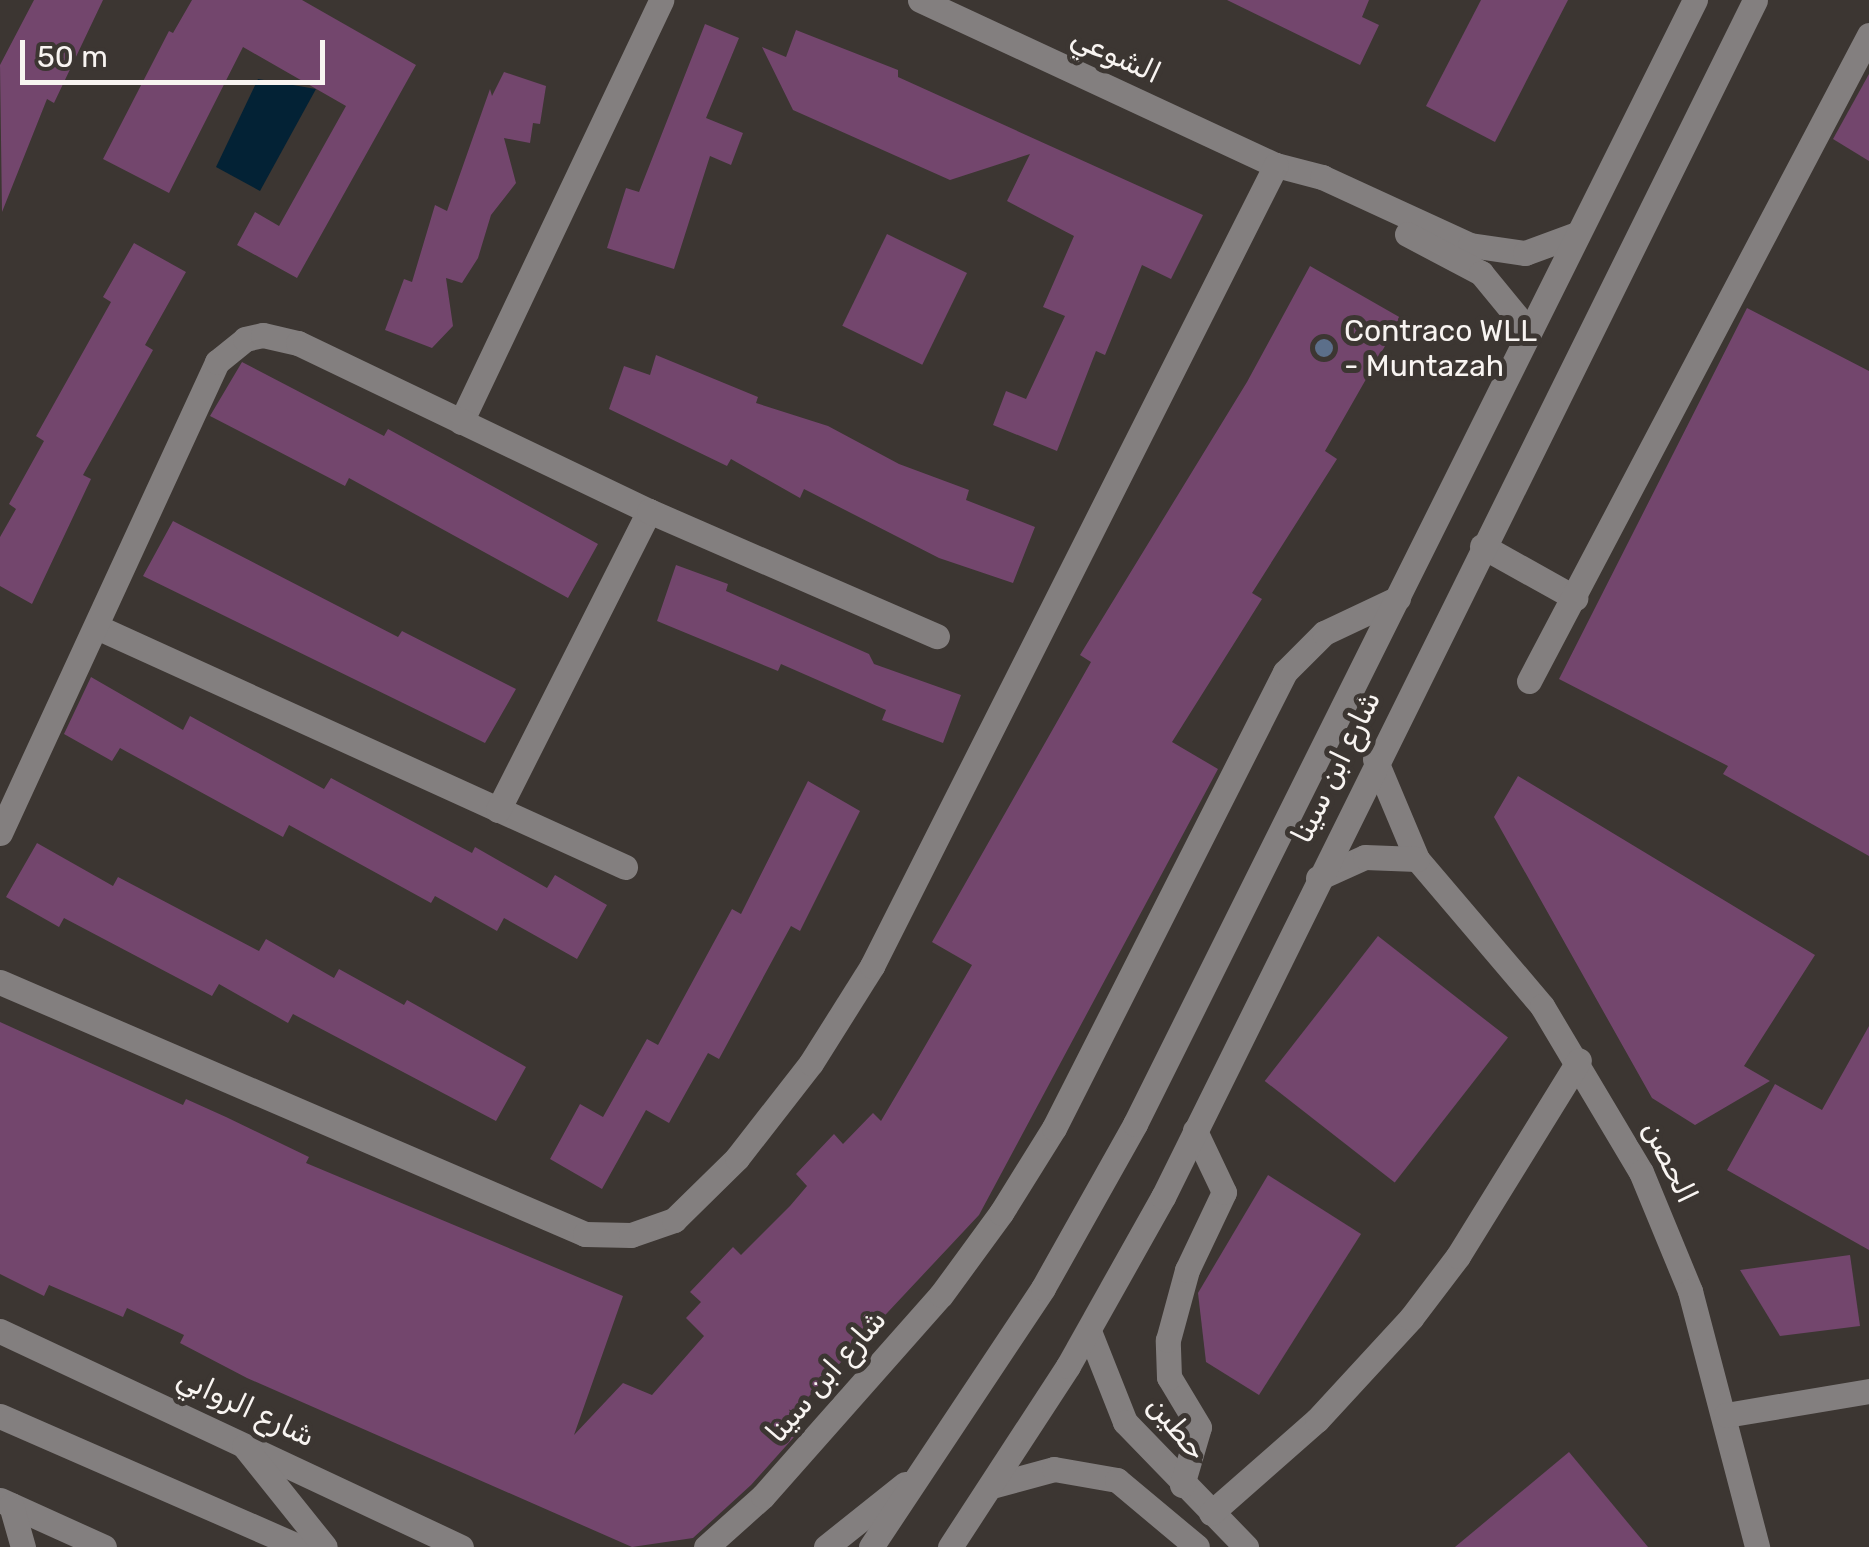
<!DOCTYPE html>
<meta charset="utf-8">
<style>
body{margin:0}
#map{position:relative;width:1869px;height:1547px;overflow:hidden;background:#3c3632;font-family:Rubik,Vazirmatn,sans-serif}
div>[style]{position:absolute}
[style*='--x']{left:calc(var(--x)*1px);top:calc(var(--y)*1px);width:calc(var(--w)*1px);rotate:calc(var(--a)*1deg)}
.water>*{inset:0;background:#032235}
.building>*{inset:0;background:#73466d;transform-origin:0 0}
.minor>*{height:25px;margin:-12.5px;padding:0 12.5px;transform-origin:12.5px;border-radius:12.5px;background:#837f7f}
.dots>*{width:28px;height:28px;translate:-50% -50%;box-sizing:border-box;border:5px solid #3c3632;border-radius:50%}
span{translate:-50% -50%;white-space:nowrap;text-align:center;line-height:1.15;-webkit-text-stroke:10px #3c3632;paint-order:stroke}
.street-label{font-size:30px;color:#f8f4f1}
.poi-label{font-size:30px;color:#f8f4f1}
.left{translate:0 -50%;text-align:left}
.scale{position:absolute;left:20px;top:40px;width:305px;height:45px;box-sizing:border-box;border:5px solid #f8f4f1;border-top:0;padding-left:12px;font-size:30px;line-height:35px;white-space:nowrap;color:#f8f4f1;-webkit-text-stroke:8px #3c3632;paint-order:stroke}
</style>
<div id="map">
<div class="water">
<div style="clip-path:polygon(258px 79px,316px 89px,260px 191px,216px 167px)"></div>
</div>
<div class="building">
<div style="clip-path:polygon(34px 0,103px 0,54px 103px,47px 99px,2px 212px,0 65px)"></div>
<div style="clip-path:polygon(192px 0,302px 0,416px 65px,297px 278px,237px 245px,255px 212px,279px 226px,346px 106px,243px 47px,169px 193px,103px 159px,169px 31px,173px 33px)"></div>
<div style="clip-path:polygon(1227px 0,1369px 0,1362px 17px,1379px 25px,1360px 65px)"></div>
<div style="clip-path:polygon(1481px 0,1568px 0,1495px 142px,1426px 106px)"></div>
<div style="clip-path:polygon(705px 24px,739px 38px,706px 118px,743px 133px,731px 165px,710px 156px,674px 269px,607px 248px,626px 188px,639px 192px)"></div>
<div style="clip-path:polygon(796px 30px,898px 70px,898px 77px,1203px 215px,1171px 279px,1142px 265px,1105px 355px,1096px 351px,1057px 451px,993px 425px,1006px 391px,1026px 399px,1065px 316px,1043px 307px,1074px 236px,1007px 201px,1030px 154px,950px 180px,793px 110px,762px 47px,786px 57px)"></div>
<div style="clip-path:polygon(504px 72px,546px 86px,540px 124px,533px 123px,530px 143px,504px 138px,516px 183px,491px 215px,478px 258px,462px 283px,446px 278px,453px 326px,432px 348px,385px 330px,404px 279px,412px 282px,435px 205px,447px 211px,490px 89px,492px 96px)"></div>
<div style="clip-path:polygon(1869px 74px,1869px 161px,1833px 139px)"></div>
<div style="left:887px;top:234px;width:89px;height:102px;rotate:26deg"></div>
<div style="clip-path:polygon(134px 243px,186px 272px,145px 345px,153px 350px,83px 475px,91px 479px,32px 604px,0 586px,0 537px,16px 509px,9px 504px,44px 441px,36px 436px,111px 302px,103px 297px)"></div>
<div style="clip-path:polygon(1310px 266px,1401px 318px,1325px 451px,1337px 459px,1252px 593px,1262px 599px,1172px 742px,1218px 769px,979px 1215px,782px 1425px,794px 1437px,751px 1485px,693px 1538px,632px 1547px,247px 1378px,180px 1343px,184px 1335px,127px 1308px,123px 1317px,49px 1285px,44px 1296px,0 1274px,0 1022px,183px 1105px,186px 1099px,226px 1117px,309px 1157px,306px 1163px,623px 1296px,574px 1435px,623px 1383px,652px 1395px,704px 1336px,686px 1318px,701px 1302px,690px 1292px,733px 1247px,741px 1255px,790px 1206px,807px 1186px,796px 1174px,834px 1134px,843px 1144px,873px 1113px,881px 1121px,917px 1060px,972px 965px,932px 942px,1091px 662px,1080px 655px,1247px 382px)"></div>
<div style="clip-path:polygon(1747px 308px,1869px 371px,1869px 856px,1723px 774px,1728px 766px,1559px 679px)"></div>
<div style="clip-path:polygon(656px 355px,758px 397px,756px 403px,828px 426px,899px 464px,969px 490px,966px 500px,1035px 527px,1013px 583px,939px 558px,804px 489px,800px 498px,731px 459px,727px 466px,609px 409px,624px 366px,650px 375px)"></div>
<div style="clip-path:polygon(242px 362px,384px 436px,388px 429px,598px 544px,568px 598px,349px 478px,345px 486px,210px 416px)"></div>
<div style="clip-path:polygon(173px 521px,398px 637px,402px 631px,516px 689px,485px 743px,143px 576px)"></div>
<div style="clip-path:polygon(676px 565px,728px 584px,726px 591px,869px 654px,874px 664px,961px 695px,943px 743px,882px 720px,886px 710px,781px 664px,778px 671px,657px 621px)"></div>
<div style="clip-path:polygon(91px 677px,183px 730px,190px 716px,324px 789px,331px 778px,472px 853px,475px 847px,547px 888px,555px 875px,607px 905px,577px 959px,504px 918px,497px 931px,435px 896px,431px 903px,289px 825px,283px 837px,120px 748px,112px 761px,64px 734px)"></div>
<div style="clip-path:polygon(1518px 776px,1815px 955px,1744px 1066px,1770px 1081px,1695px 1125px,1652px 1098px,1494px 817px)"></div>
<div style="clip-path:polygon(808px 781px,860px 811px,800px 931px,791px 926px,719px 1059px,708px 1053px,669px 1123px,646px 1110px,602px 1189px,550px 1159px,580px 1104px,603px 1117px,647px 1039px,658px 1045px,732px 909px,741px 914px)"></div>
<div style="clip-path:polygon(37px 843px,113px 886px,118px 877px,259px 951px,266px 939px,334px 978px,339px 969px,404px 1005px,407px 1000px,526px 1067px,496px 1121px,293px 1014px,288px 1023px,219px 984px,212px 996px,64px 918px,59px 927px,6px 897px)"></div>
<div style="left:1378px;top:936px;width:165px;height:184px;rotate:38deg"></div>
<div style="clip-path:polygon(1869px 1026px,1869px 1250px,1727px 1170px,1775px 1084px,1822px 1110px)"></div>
<div style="clip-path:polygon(1268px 1175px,1361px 1234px,1259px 1395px,1206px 1362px,1198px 1293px)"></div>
<div style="clip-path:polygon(1850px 1255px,1860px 1326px,1780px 1336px,1740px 1270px)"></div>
<div style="clip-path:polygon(1569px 1452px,1648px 1547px,1455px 1547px)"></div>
</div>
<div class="minor">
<div style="--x:920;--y:0;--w:392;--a:24.9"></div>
<div style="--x:1276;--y:165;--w:48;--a:14.6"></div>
<div style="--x:1322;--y:177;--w:163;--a:24.7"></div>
<div style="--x:1470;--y:245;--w:56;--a:8.3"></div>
<div style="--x:1525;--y:253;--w:55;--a:-20.1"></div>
<div style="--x:1407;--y:234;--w:84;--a:27.8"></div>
<div style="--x:1481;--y:273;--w:72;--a:50.6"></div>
<div style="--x:461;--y:422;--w:467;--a:-64.6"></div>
<div style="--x:1482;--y:546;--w:107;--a:29.2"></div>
<div style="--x:97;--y:627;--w:580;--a:24.44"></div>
<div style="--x:1529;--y:681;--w:730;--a:-62.24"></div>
<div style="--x:1375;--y:759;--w:108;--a:67.2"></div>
<div style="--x:1417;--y:859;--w:193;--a:49.6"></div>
<div style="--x:1542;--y:1006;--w:193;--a:59.2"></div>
<div style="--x:1641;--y:1172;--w:129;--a:67.6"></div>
<div style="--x:1690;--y:1291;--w:265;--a:75.3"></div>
<div style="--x:498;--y:810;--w:335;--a:-63.2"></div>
<div style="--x:0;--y:833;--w:519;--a:-65.26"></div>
<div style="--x:217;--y:362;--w:36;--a:-39"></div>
<div style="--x:245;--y:339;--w:18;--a:-13"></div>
<div style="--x:263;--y:335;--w:36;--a:13"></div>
<div style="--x:298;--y:343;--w:389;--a:25.6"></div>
<div style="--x:649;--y:511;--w:314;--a:23.5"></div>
<div style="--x:1318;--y:878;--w:51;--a:-24.1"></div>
<div style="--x:1365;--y:857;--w:52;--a:2.2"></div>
<div style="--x:0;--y:982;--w:637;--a:23.3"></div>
<div style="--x:585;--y:1234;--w:46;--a:1.2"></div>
<div style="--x:631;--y:1235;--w:46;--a:-19.2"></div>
<div style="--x:674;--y:1220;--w:88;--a:-44.5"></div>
<div style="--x:737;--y:1158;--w:120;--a:-52.1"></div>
<div style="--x:811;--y:1063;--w:115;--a:-57.8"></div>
<div style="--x:872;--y:966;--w:897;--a:-63.24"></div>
<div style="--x:0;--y:1331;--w:509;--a:25.11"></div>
<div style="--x:1089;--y:1331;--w:98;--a:68.4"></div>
<div style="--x:1125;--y:1422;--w:174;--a:45.9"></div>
<div style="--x:1726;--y:1415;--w:145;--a:-9.5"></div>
<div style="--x:0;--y:1416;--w:327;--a:23.6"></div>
<div style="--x:244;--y:1446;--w:129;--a:51.3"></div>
<div style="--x:1182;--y:1485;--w:60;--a:-73.7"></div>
<div style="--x:1199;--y:1427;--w:58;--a:-121"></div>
<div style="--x:1169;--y:1377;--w:37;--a:-92"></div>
<div style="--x:1168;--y:1340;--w:73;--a:-74.8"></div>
<div style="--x:1187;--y:1270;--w:86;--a:-64.6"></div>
<div style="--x:1224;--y:1192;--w:68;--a:-115.4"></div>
<div style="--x:992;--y:1486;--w:64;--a:-15.3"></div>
<div style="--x:1054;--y:1469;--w:64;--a:9.9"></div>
<div style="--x:1117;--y:1480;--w:104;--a:39.9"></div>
<div style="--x:0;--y:1500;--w:114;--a:24.3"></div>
<div style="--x:11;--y:1505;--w:44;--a:74.1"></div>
<div style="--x:1211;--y:1513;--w:141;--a:-41.3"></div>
<div style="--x:1317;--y:1420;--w:139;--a:-47.3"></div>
<div style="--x:1411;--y:1318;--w:78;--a:-52.8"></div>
<div style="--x:1458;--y:1256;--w:230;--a:-58.3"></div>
<div style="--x:706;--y:1547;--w:76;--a:-41.8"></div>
<div style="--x:763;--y:1496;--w:268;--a:-48.5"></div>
<div style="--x:941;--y:1295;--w:102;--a:-53.8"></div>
<div style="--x:1001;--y:1213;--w:100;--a:-58.1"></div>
<div style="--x:1054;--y:1128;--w:511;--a:-63.13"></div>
<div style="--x:1285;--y:672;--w:55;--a:-45"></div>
<div style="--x:1324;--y:633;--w:82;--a:-25.3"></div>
<div style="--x:826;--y:1547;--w:101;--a:-38.6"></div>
<div style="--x:871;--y:1547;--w:311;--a:-56.4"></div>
<div style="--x:1043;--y:1288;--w:188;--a:-60.7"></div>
<div style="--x:1135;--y:1124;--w:1256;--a:-63.52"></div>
<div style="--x:950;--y:1547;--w:216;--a:-56.9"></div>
<div style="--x:1068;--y:1366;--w:194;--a:-60.7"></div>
<div style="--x:1163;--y:1197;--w:1335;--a:-63.68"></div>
</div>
<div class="dots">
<div style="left:1324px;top:348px;background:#5c6f8a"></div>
</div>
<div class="street-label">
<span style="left:1116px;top:55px;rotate:25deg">الشوعي</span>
<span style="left:1336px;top:767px;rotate:-64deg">شارع ابن سينا</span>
<span style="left:1670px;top:1162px;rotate:64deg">الحصن</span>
<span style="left:826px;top:1376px;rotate:-49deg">شارع ابن سينا</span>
<span style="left:246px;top:1407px;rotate:25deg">شارع الروابي</span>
<span style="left:1177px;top:1428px;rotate:50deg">حطين</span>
</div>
<div class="poi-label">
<span class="left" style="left:1344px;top:348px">Contraco WLL<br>- Muntazah</span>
</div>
<div class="scale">50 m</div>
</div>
